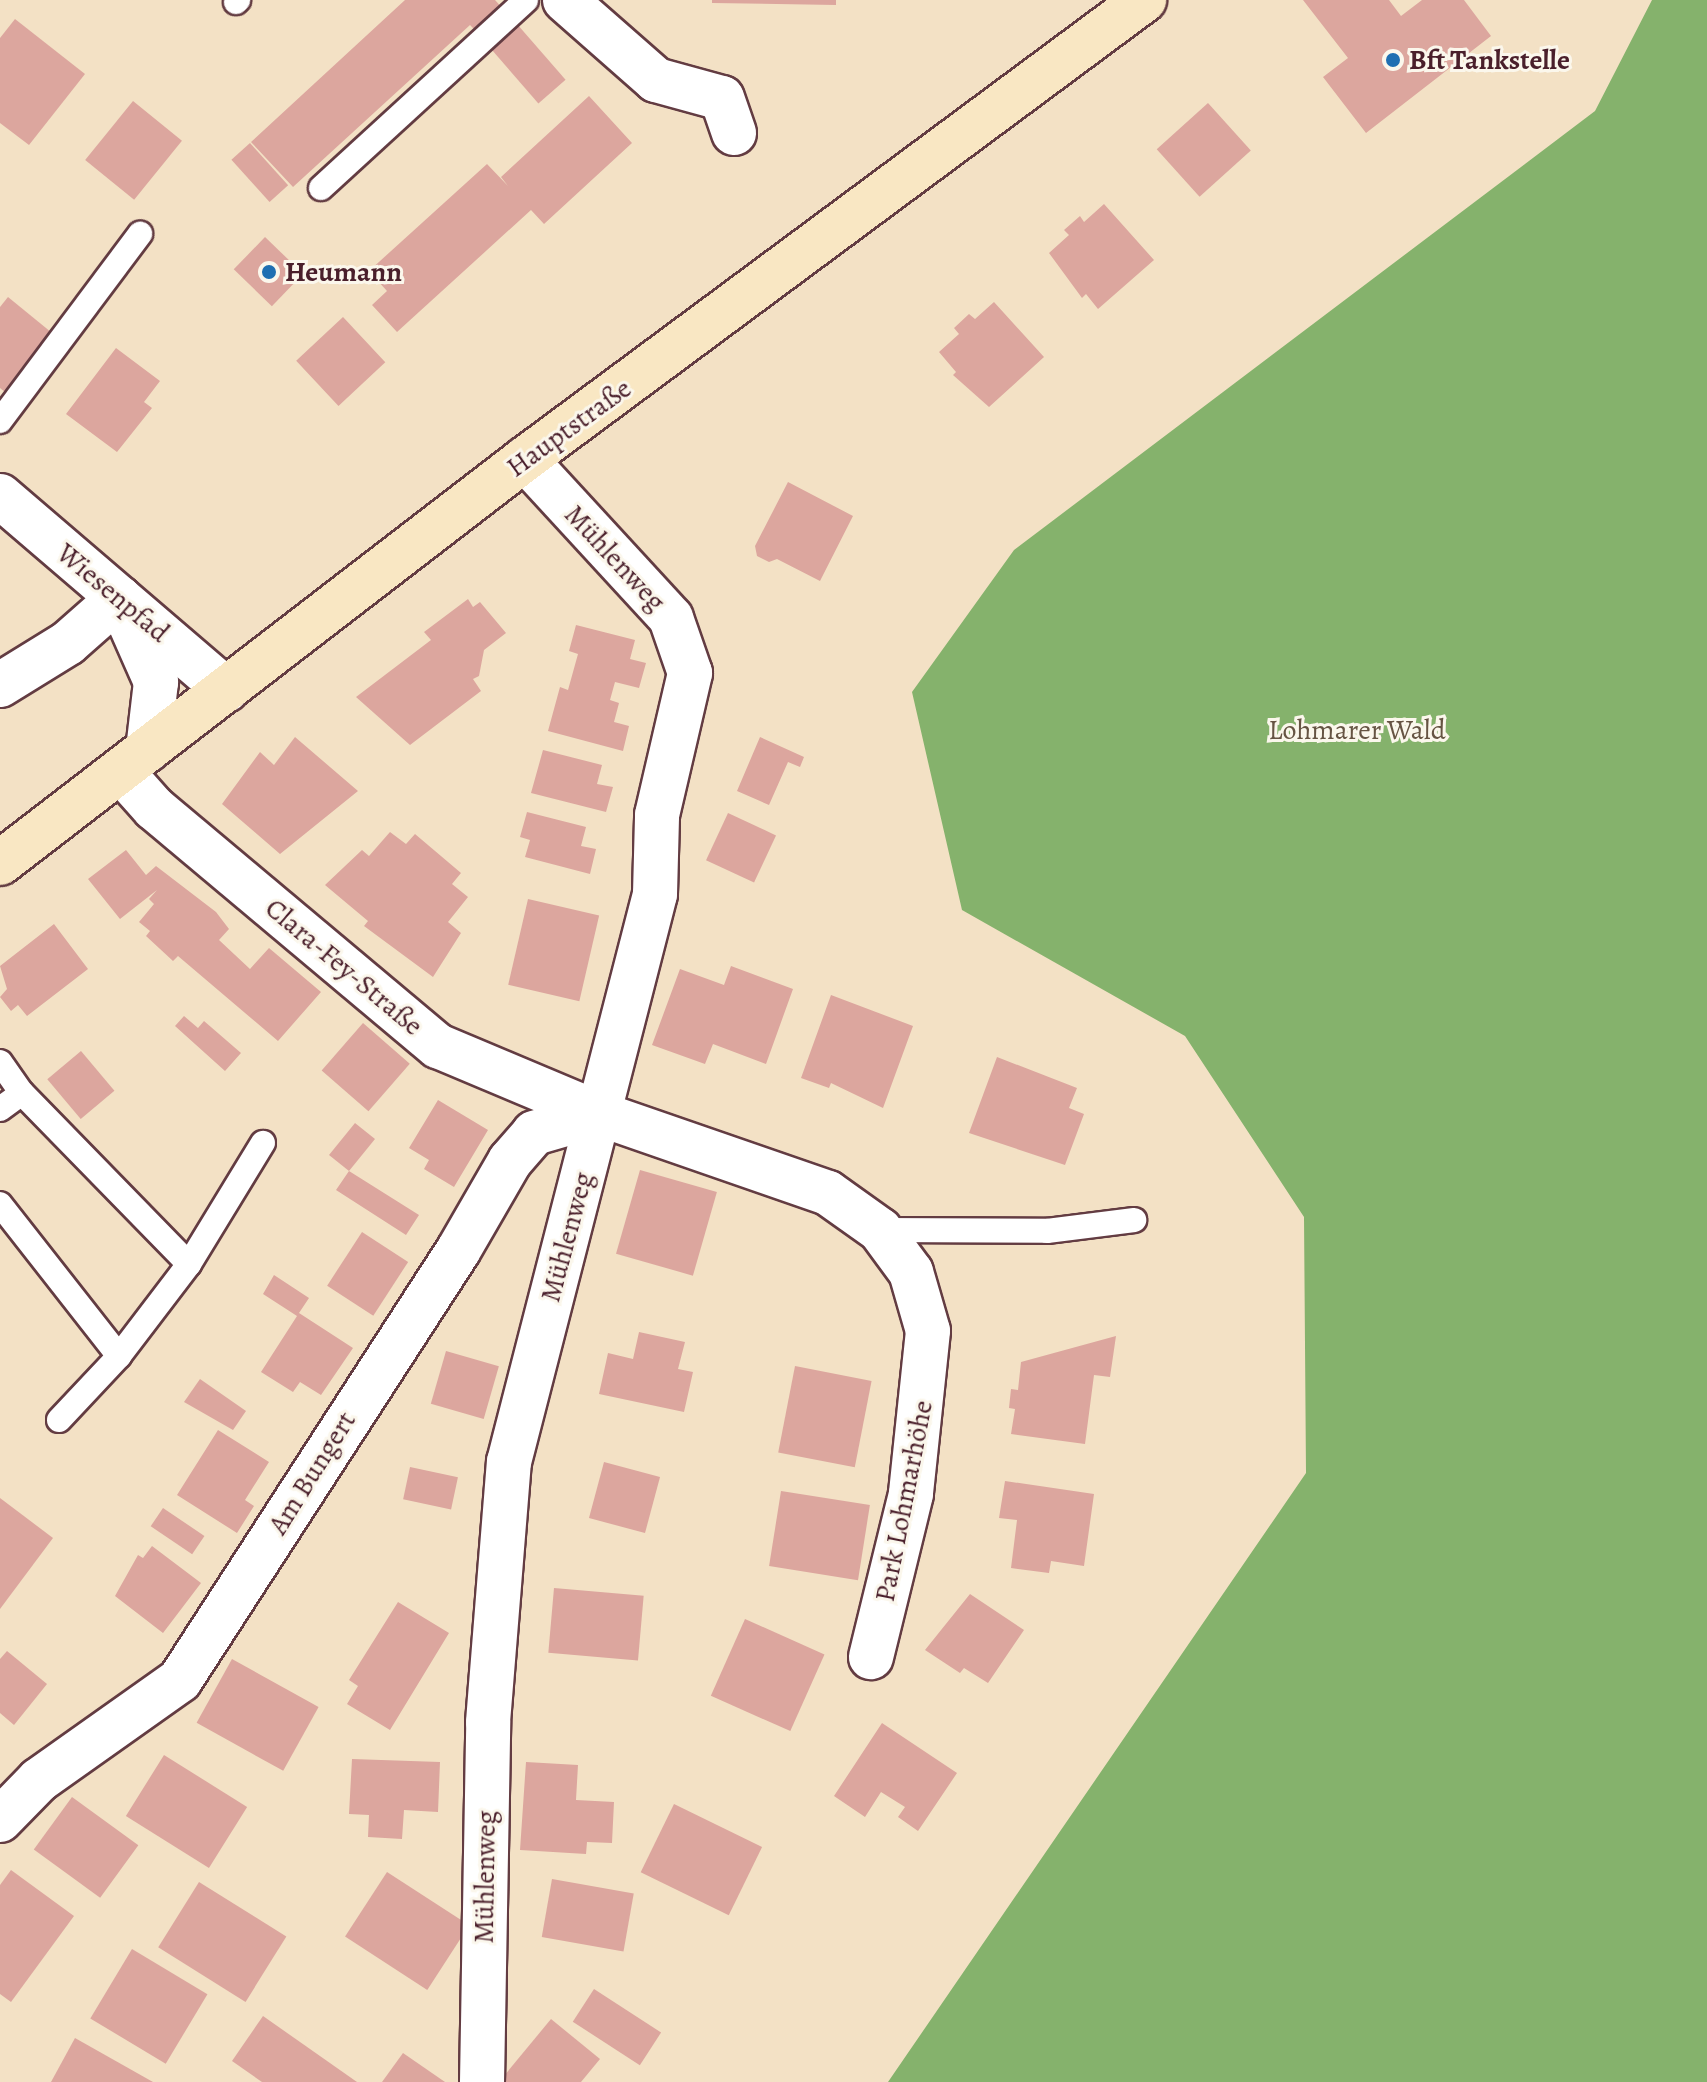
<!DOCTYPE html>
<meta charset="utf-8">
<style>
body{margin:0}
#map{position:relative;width:1707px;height:2082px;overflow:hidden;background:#f3e1c5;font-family:Alegreya,serif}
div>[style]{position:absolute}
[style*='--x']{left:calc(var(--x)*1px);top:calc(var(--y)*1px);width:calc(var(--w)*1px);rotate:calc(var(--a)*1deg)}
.forest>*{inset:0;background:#85b26c}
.building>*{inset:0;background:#dca69e;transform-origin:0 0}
.roads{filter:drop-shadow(2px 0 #633c42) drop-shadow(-2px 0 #633c42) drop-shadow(0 2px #633c42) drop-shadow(0 -2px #633c42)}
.service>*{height:24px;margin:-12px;padding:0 12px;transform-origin:12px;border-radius:12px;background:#fff}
.minor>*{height:44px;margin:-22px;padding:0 22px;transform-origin:22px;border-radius:22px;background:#fff}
.secondary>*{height:44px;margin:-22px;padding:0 22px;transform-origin:22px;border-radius:22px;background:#f9e7c3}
.dots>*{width:22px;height:22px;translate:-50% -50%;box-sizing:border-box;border:4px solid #fbf7ec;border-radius:50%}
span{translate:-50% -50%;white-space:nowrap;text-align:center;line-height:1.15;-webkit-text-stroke:6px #fbf7ec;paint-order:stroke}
.poi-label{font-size:28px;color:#4a1f2b;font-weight:700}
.left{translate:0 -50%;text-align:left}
.street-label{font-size:28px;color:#4a1f2b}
.park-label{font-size:28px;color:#665443}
</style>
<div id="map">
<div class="forest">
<div style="clip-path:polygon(1652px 0,1707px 0,1707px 2082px,888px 2082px,1306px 1473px,1304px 1217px,1185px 1036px,962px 910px,912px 692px,1014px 550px,1595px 111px)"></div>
</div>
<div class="building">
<div style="clip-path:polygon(405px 0,495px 0,505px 11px,479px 34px,470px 25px,293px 187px,251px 142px)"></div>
<div style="clip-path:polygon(712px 0,836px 0,836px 5px,712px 3px)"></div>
<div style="clip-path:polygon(1303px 0,1389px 0,1401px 16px,1422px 0,1464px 0,1491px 36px,1366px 133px,1323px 77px,1348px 58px)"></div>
<div style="clip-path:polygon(15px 19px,85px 74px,29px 145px,0 123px,0 38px)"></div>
<div style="left:517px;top:24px;width:74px;height:36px;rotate:49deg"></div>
<div style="clip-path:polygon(589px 96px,632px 143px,544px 224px,531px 210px,397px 332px,372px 305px,387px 291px,369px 271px,487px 164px,508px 186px,501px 177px)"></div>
<div style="left:133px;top:101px;width:63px;height:76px;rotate:39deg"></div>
<div style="left:1208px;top:103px;width:64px;height:69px;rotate:48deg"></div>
<div style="left:250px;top:143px;width:57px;height:25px;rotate:48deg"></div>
<div style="clip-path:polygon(1104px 204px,1154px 260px,1098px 309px,1086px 294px,1082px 298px,1049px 253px,1069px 235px,1064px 230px,1080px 216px,1084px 222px)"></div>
<div style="left:265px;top:237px;width:53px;height:45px;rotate:44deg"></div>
<div style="clip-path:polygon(8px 297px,57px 337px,10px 396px,0 388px,0 307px)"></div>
<div style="clip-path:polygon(994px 302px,1044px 357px,989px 407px,953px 375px,956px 372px,939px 352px,959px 334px,954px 328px,969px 314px,975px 319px)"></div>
<div style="left:343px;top:317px;width:62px;height:64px;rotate:47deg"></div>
<div style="clip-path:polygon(116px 348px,160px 381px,144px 402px,152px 408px,117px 452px,66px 414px)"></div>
<div style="clip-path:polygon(788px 482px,853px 516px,820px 581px,777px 559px,769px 562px,757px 556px,755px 546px)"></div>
<div style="clip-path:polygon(468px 599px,473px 607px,480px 602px,506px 633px,484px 650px,479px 676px,473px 679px,481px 691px,410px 745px,356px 697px,431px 640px,424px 632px)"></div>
<div style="clip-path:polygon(576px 625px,635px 640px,630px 659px,646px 663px,639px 688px,615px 682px,610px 700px,619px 703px,614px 722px,629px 726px,623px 751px,548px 731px,560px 687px,568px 690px,578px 654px,569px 651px)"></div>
<div style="clip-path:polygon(295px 737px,358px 791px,280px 854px,222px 804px,260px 752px,274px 765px)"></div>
<div style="clip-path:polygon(760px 737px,804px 757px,800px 767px,788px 762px,769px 805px,737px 791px)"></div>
<div style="clip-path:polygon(543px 750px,602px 765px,597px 784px,613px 787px,606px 812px,531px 793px)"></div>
<div style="clip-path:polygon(527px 812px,586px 827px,581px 846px,596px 849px,590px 874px,525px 857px,530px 840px,520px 837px)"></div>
<div style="left:728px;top:813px;width:53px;height:52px;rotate:25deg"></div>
<div style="clip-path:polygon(390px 832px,406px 844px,415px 834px,461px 873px,452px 884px,468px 897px,448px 922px,461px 933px,433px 977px,364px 926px,368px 921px,325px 885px,362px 850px,369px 856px)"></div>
<div style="clip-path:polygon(126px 850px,146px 875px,156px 866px,216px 912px,229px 929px,219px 940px,250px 969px,269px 948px,321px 992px,278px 1041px,178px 956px,173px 961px,146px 936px,150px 931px,139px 922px,154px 904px,149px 899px,157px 890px,120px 919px,88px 879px)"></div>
<div style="left:528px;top:899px;width:73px;height:88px;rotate:13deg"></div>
<div style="clip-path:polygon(54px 924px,88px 969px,27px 1016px,18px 1005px,11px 1011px,0 997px,7px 989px,0 966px)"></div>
<div style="clip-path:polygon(731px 966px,793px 989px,766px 1064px,713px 1044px,705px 1064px,652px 1045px,680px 969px,724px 985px)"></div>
<div style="clip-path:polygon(831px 995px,913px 1026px,883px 1108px,831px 1083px,829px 1088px,801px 1078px)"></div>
<div style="clip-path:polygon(184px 1016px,198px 1028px,204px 1021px,241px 1053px,225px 1071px,175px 1026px)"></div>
<div style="left:363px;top:1023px;width:62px;height:63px;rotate:41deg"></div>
<div style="left:81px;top:1051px;width:52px;height:44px;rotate:50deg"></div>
<div style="clip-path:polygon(997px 1057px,1077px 1088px,1069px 1108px,1084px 1114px,1065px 1165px,969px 1133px)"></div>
<div style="clip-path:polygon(438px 1100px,488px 1130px,454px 1187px,424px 1169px,429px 1160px,409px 1148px)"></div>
<div style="clip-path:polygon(355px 1123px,375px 1139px,349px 1171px,419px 1215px,406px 1235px,336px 1190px,349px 1171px,329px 1155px)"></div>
<div style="left:640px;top:1170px;width:80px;height:87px;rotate:16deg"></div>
<div style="left:362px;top:1232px;width:55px;height:64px;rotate:33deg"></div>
<div style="clip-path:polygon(274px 1275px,309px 1298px,299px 1313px,353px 1348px,321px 1395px,300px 1382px,293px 1392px,261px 1372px,297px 1316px,263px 1294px)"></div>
<div style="clip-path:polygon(639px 1332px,685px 1342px,678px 1369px,693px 1372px,684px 1412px,599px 1394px,608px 1353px,633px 1359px)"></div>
<div style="clip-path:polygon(1116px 1336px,1110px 1377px,1094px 1375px,1085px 1444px,1011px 1434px,1015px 1409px,1009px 1408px,1011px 1389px,1018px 1390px,1021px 1362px)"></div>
<div style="left:446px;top:1351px;width:55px;height:55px;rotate:16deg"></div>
<div style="left:795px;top:1366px;width:78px;height:88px;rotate:11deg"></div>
<div style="clip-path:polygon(200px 1379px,246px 1411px,233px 1430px,184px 1402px)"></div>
<div style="clip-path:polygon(218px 1430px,269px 1462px,245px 1500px,254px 1506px,237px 1533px,177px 1495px)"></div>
<div style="left:604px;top:1462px;width:58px;height:58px;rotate:15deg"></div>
<div style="left:410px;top:1467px;width:49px;height:33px;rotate:12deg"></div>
<div style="clip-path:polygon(1005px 1481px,1094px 1494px,1084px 1566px,1051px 1561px,1049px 1573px,1011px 1568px,1017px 1520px,999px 1518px)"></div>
<div style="left:781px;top:1491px;width:90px;height:76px;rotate:9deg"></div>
<div style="clip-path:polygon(0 1498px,53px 1538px,0 1609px)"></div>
<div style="left:163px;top:1508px;width:50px;height:22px;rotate:34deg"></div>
<div style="clip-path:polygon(152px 1546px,201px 1583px,163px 1633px,115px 1596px,138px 1555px,143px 1558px)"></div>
<div style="left:554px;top:1588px;width:90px;height:65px;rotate:5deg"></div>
<div style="clip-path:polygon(970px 1594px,1024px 1630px,988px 1683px,964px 1668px,960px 1673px,925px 1650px)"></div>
<div style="clip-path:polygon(398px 1602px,449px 1633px,390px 1730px,347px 1704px,358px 1686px,349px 1680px)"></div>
<div style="left:745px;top:1619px;width:87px;height:84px;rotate:24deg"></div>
<div style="clip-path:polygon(7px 1651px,47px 1684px,14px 1725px,0 1713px,0 1659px)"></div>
<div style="left:232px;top:1659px;width:99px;height:73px;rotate:29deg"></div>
<div style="clip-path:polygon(882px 1723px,957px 1773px,918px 1831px,898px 1817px,905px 1807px,881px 1792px,865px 1817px,834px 1796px)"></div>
<div style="left:164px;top:1755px;width:98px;height:72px;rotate:32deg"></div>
<div style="clip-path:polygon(352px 1759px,440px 1762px,438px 1812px,404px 1810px,402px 1839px,368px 1837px,369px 1815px,349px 1814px)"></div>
<div style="clip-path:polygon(526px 1762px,578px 1765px,576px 1800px,614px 1802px,612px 1843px,587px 1842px,586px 1854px,520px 1850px)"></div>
<div style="left:72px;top:1797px;width:82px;height:65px;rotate:36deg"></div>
<div style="left:674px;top:1804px;width:98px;height:76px;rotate:26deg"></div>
<div style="clip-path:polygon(11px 1870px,74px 1916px,11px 2002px,0 1994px,0 1885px)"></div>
<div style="left:387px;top:1872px;width:98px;height:77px;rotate:33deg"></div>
<div style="left:552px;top:1879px;width:83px;height:59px;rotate:10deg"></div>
<div style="left:199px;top:1882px;width:103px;height:77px;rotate:32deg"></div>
<div style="left:132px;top:1949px;width:88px;height:81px;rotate:31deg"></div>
<div style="left:594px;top:1989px;width:80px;height:39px;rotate:33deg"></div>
<div style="clip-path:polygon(263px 2016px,357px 2082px,262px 2082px,232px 2061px)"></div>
<div style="clip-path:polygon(551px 2019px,600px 2059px,581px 2082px,499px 2082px)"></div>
<div style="clip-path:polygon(75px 2038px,153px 2082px,51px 2082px)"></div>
<div style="clip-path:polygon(403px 2053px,445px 2082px,382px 2082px)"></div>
</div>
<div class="roads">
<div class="service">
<div style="--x:236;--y:2;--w:3;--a:-45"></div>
<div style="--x:321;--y:188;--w:278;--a:-42.5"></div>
<div style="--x:0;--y:421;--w:234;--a:-53.2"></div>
<div style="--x:0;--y:1062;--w:38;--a:55"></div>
<div style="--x:22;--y:1093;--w:239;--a:45.7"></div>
<div style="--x:189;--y:1264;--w:116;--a:127.3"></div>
<div style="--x:119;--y:1356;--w:193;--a:-128.1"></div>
<div style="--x:0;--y:1109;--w:27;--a:-36"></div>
<div style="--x:880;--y:1230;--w:167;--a:0.3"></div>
<div style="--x:1047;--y:1231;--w:88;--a:-7.2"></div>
<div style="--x:189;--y:1264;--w:142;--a:-58.6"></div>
<div style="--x:59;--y:1420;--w:88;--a:-46.8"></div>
</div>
<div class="minor">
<div style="--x:565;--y:0;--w:121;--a:41.3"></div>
<div style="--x:656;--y:80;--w:68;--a:15.3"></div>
<div style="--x:722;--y:98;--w:37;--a:71"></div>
<div style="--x:0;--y:496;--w:298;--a:40.6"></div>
<div style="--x:0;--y:685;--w:80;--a:-31.7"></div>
<div style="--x:68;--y:643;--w:68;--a:-41.4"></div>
<div style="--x:119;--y:598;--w:92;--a:66.2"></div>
<div style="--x:156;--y:682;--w:68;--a:96.7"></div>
<div style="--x:121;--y:771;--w:50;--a:48.3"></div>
<div style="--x:154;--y:808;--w:371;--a:40"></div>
<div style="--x:438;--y:1046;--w:176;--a:22.8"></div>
<div style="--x:600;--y:1114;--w:241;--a:19.1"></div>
<div style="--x:828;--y:1193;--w:64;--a:35.4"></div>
<div style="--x:880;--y:1230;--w:52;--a:53.6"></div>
<div style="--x:911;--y:1272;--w:61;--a:73.9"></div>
<div style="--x:928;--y:1331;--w:164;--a:96"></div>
<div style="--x:911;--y:1494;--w:168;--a:103.8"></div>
<div style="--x:0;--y:1820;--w:56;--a:-45.7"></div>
<div style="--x:39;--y:1780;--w:173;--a:-35.3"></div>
<div style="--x:180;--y:1680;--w:511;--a:-57.06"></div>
<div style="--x:458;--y:1251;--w:104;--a:-60"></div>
<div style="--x:510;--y:1161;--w:37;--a:-49"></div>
<div style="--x:534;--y:1133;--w:69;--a:-16.1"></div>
<div style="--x:482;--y:2082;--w:360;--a:-89"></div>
<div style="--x:488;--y:1722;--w:261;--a:-85.4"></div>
<div style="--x:509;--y:1462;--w:586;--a:-75.58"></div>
<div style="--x:655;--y:894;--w:79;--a:-88.5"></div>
<div style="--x:657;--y:815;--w:146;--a:-76.9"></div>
<div style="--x:690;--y:673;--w:58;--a:-109.1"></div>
<div style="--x:671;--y:618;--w:216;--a:-132.6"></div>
</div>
<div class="secondary">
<div style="--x:0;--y:863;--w:662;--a:-37.58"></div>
<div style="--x:525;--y:459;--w:771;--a:-36.56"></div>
</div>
</div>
<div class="dots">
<div style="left:1393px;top:60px;background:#1f6fb2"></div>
<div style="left:269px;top:272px;background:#1f6fb2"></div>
</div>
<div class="poi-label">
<span class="left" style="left:1409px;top:60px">Bft Tankstelle</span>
<span class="left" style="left:285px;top:272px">Heumann</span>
</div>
<div class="street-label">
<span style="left:569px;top:428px;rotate:-36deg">Hauptstraße</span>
<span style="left:615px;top:558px;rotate:47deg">Mühlenweg</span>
<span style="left:113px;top:593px;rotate:40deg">Wiesenpfad</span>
<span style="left:344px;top:967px;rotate:40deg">Clara-Fey-Straße</span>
<span style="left:567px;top:1237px;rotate:-75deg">Mühlenweg</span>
<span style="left:312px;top:1473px;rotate:-58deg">Am Bungert</span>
<span style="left:904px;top:1501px;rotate:-79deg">Park Lohmarhöhe</span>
<span style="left:485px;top:1877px;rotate:-89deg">Mühlenweg</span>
</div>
<div class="park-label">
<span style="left:1357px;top:730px">Lohmarer Wald</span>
</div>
</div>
